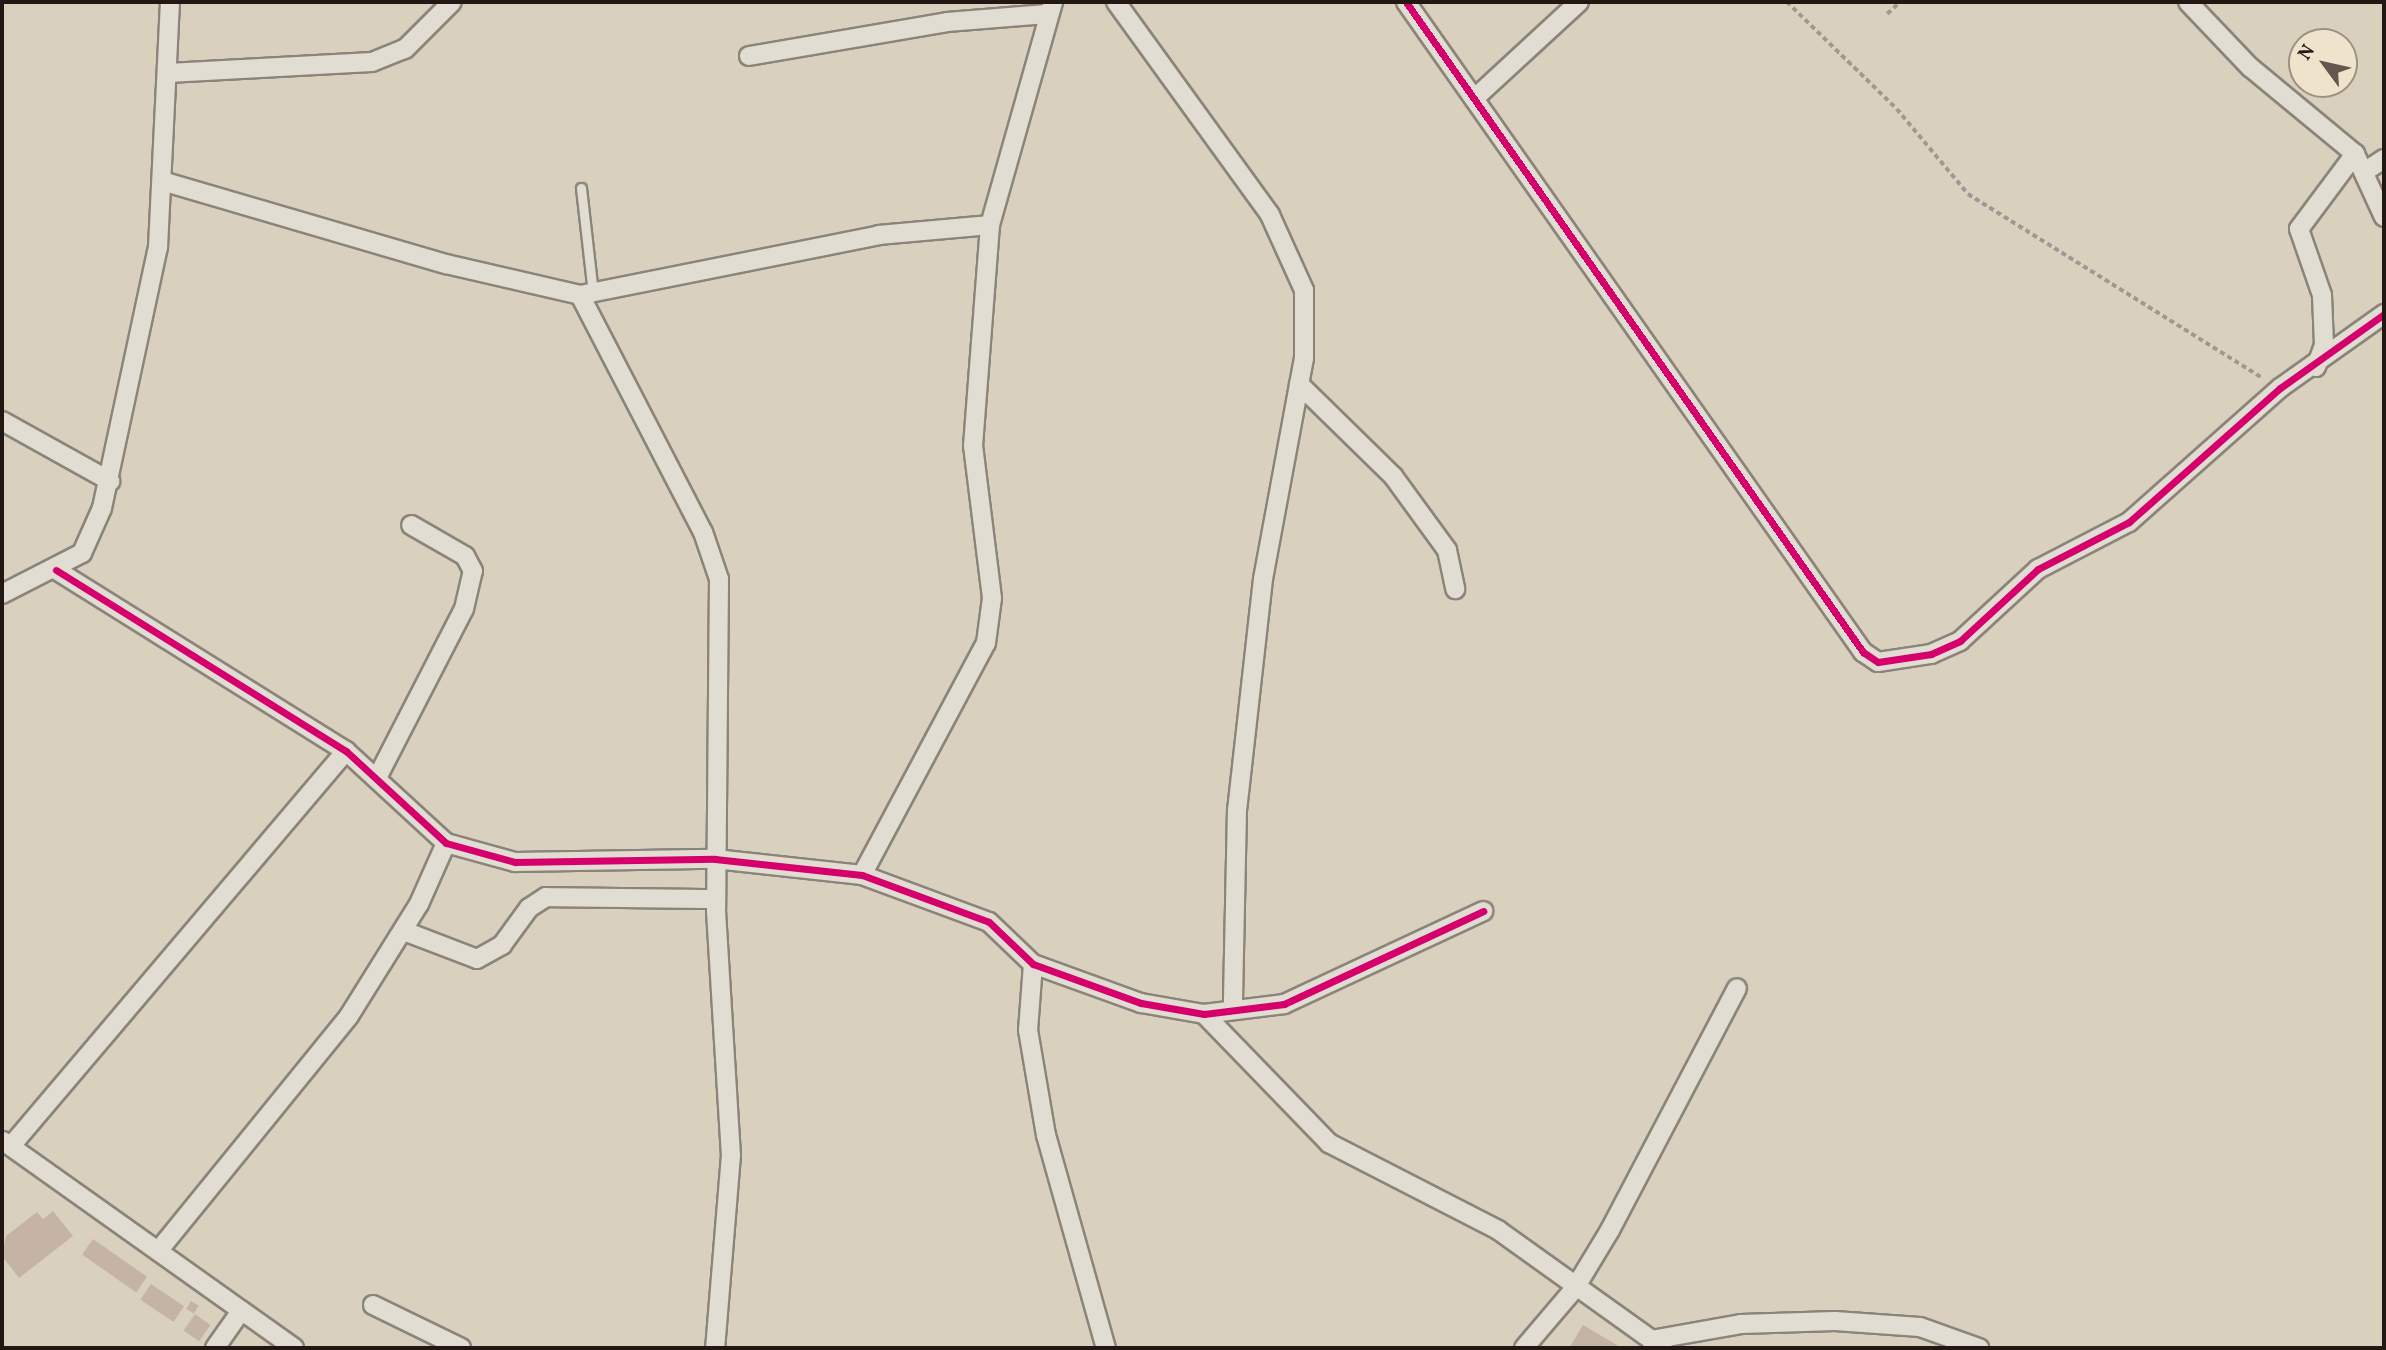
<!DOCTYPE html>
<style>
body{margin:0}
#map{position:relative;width:2386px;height:1350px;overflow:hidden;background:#dad0be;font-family:Vollkorn,serif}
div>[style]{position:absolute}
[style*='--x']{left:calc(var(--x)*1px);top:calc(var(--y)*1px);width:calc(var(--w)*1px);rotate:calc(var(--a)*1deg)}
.building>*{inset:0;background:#c5b4a6;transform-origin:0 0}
.path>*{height:3.5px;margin-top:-1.75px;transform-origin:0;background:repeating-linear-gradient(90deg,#9e9a93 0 5px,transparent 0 8.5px)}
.roads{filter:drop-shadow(2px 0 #8b847a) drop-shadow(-2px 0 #8b847a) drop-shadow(0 2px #8b847a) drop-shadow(0 -2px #8b847a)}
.service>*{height:9px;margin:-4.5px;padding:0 4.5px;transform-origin:4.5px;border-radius:4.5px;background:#e2ddd3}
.minor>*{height:18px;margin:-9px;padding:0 9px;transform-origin:9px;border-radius:9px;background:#e2ddd3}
.cycleway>*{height:7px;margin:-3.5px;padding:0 3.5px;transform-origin:3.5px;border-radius:3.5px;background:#d6006c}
span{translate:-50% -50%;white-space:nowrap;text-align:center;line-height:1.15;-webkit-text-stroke:5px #efe3cc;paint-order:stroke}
.frame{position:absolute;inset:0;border:4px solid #221712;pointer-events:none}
.north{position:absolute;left:2288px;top:28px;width:70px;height:70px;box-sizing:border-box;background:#efe3cc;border:2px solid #9d9182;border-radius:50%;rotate:303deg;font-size:19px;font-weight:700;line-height:28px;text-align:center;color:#221712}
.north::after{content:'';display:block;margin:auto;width:24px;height:32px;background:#62584e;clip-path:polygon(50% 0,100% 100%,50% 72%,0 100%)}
</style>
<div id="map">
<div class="building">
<div style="clip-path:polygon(53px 1211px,73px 1236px,19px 1278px,2px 1256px,6px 1236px,37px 1212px,43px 1219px)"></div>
<div style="left:93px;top:1239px;width:66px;height:19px;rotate:35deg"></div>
<div style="left:151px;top:1284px;width:40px;height:19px;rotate:34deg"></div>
<div style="left:191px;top:1301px;width:9px;height:9px;rotate:32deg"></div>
<div style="left:195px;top:1314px;width:19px;height:20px;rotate:35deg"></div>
<div style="clip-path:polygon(1583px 1325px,1622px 1348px,1569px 1348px)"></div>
</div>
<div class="path">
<div style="--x:1787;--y:2;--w:153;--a:44.2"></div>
<div style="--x:1897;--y:109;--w:111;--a:50.1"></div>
<div style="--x:1968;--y:194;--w:348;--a:32"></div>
<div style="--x:1887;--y:14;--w:18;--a:-43"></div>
</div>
<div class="roads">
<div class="service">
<div style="--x:581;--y:188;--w:106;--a:83.5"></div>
</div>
<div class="minor">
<div style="--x:1116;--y:2;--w:263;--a:54.1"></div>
<div style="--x:1270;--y:215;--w:82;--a:65.6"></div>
<div style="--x:1304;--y:290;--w:68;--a:90"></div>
<div style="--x:1304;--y:358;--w:225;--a:100.5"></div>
<div style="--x:1263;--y:579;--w:231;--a:96.4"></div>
<div style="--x:1237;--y:809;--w:197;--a:91.2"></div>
<div style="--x:1406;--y:2;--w:795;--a:54.89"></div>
<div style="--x:1863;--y:652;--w:18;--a:34"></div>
<div style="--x:1878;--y:662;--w:54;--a:-8.6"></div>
<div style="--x:1931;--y:654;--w:32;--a:-24"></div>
<div style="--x:1960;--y:641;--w:106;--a:-42.7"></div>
<div style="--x:2038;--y:569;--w:102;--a:-27.3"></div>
<div style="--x:2129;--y:522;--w:202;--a:-41.6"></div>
<div style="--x:2280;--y:388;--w:128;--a:-35.4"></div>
<div style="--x:2188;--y:2;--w:90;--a:46.4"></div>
<div style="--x:2250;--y:67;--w:136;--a:39.6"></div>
<div style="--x:2355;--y:154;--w:69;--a:65.3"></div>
<div style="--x:749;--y:56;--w:201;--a:-9.7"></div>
<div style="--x:947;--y:22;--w:100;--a:-4.6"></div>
<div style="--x:168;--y:73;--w:204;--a:-3.1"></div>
<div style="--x:372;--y:62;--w:35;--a:-22"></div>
<div style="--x:405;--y:49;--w:66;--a:-45"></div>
<div style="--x:1476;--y:97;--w:140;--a:-42.7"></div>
<div style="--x:2367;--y:170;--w:20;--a:-33"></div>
<div style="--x:165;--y:182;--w:293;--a:16.3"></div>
<div style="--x:446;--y:264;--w:138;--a:13"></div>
<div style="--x:580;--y:295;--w:305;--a:-11.3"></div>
<div style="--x:879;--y:235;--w:111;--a:-5.1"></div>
<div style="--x:580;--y:295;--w:267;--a:62.6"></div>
<div style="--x:703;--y:532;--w:50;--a:71.2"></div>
<div style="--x:719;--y:579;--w:332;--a:90.5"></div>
<div style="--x:716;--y:911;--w:244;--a:86.5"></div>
<div style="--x:731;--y:1155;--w:194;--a:94.7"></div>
<div style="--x:2316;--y:367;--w:23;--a:-70"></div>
<div style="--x:2324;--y:345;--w:50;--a:-92.3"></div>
<div style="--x:2322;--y:295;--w:70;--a:-109.2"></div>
<div style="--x:2299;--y:229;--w:94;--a:-53.3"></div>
<div style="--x:1299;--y:384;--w:132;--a:44.4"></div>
<div style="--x:1393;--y:476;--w:92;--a:53.9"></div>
<div style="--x:1447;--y:550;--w:40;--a:78"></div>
<div style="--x:2;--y:421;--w:124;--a:29.1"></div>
<div style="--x:56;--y:570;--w:342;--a:32"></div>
<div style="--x:346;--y:751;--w:136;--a:42.6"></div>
<div style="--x:446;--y:843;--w:72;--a:15.4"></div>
<div style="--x:515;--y:862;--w:200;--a:-0.9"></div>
<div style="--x:715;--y:859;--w:148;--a:6.2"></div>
<div style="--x:862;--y:875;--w:135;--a:20.3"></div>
<div style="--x:989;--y:922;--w:61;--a:43.7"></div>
<div style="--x:1033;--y:964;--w:115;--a:19.9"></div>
<div style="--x:1141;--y:1003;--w:64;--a:9.9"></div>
<div style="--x:1204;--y:1014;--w:81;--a:-7.1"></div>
<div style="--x:1284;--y:1004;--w:220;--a:-25"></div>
<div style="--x:2;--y:594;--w:90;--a:-27.1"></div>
<div style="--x:82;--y:553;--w:49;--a:-66"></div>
<div style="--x:102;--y:508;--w:267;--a:-77.9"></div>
<div style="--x:158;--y:247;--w:245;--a:-87.2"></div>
<div style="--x:378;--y:776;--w:188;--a:-62.8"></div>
<div style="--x:464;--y:609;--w:39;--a:-77"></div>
<div style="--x:473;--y:571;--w:17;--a:-118"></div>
<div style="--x:465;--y:556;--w:62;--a:-150.1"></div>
<div style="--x:862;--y:875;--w:263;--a:-61.9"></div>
<div style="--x:986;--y:643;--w:45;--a:-82.4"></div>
<div style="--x:992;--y:598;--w:153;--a:-97.1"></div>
<div style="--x:973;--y:446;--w:222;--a:-85.6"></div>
<div style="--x:990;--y:225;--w:232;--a:-74.2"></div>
<div style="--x:404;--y:931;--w:78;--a:21"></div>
<div style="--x:477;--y:959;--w:29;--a:-29"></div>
<div style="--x:502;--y:945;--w:46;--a:-53.9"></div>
<div style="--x:529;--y:908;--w:20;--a:-33"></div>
<div style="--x:546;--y:897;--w:170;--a:0.7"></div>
<div style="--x:1033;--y:964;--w:66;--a:94.3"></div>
<div style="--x:1028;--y:1030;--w:107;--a:80.3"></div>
<div style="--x:1046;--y:1135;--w:221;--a:74.3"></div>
<div style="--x:1204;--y:1014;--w:180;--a:45.9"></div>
<div style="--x:1329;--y:1143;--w:190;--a:27.2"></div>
<div style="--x:1498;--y:1230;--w:203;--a:35.6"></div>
<div style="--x:3;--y:1141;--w:357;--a:35.4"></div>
<div style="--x:11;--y:1146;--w:518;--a:-49.7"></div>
<div style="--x:159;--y:1250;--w:301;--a:-50.9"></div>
<div style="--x:349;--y:1016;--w:132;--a:-58"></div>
<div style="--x:419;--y:904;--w:67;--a:-66.1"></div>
<div style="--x:373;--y:1305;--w:98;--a:26"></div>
<div style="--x:1651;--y:1340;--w:91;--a:-10.1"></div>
<div style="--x:1741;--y:1324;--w:94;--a:-1.8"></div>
<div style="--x:1835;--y:1321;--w:85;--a:4"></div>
<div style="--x:1920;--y:1327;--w:63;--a:19.6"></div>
<div style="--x:215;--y:1348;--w:45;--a:-54.9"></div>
<div style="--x:1524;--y:1348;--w:79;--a:-49.6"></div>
<div style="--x:1575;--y:1288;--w:68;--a:-58.9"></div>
<div style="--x:1610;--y:1230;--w:273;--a:-62.3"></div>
</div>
</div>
<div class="cycleway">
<div style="--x:1406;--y:2;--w:795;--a:54.89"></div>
<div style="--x:1863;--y:652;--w:18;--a:34"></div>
<div style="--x:1878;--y:662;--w:54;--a:-8.6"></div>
<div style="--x:1931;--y:654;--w:32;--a:-24"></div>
<div style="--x:1960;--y:641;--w:106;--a:-42.7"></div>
<div style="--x:2038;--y:569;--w:102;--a:-27.3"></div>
<div style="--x:2129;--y:522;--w:202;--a:-41.6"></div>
<div style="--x:2280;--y:388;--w:128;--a:-35.4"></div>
<div style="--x:56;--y:570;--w:342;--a:32"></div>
<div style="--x:346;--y:751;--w:136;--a:42.6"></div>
<div style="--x:446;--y:843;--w:72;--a:15.4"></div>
<div style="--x:515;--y:862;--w:200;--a:-0.9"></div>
<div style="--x:715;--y:859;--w:148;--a:6.2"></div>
<div style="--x:862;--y:875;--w:135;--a:20.3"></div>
<div style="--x:989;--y:922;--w:61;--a:43.7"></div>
<div style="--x:1033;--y:964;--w:115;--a:19.9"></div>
<div style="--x:1141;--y:1003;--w:64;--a:9.9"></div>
<div style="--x:1204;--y:1014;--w:81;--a:-7.1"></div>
<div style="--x:1284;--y:1004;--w:220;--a:-25"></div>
</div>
<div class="frame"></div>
<div class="north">N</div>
</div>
